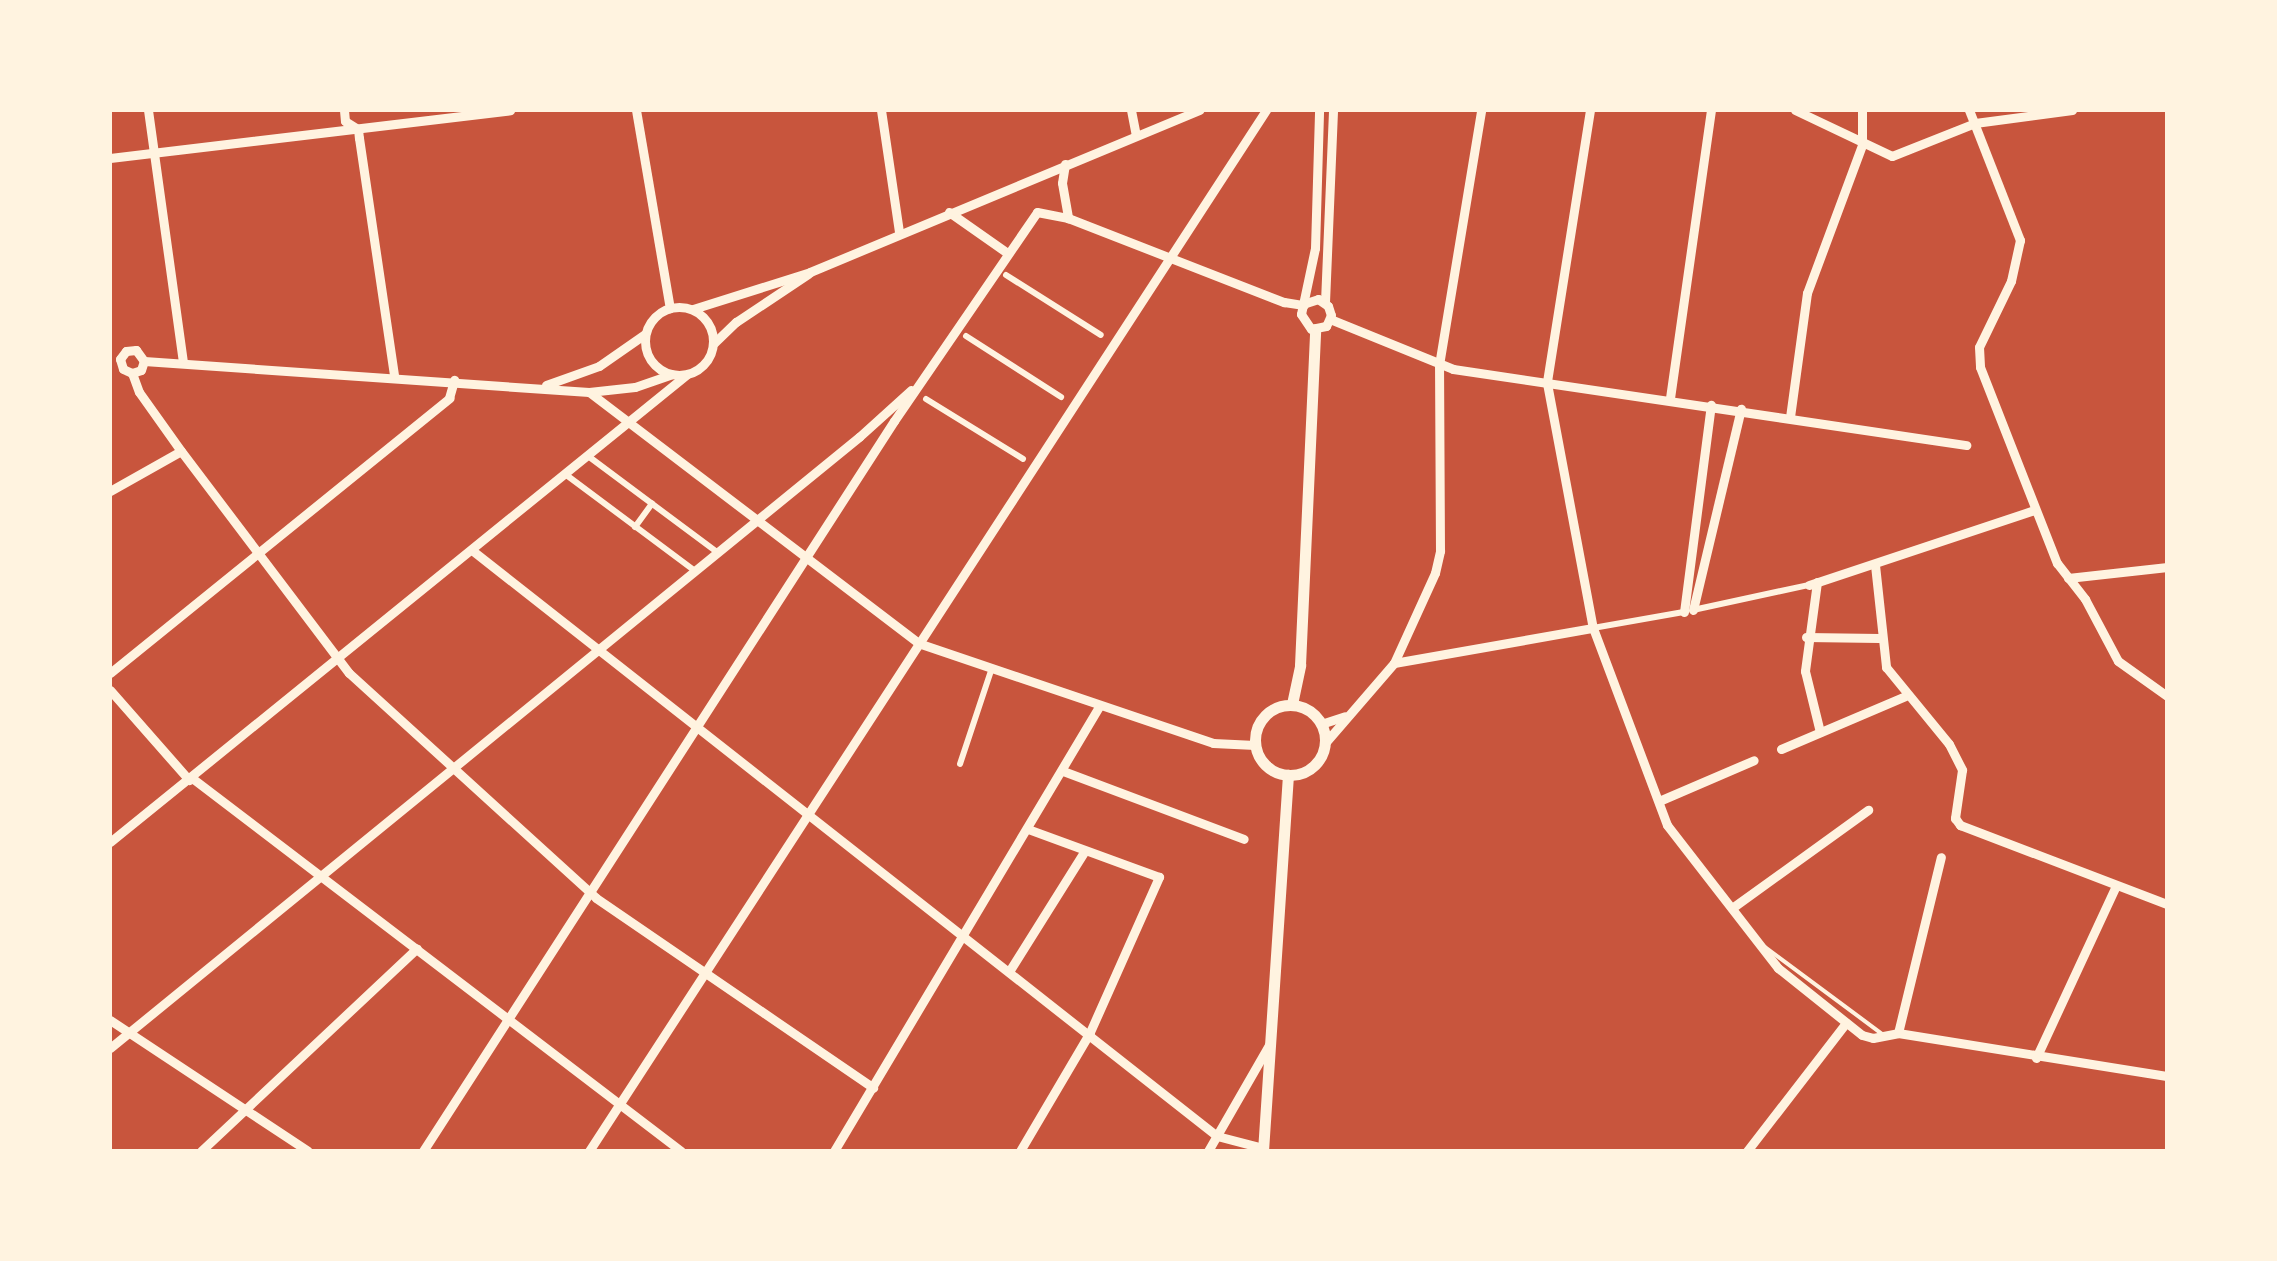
<!DOCTYPE html>
<style>
body{margin:0}
#map{position:relative;width:2277px;height:1261px;overflow:hidden;background:#c8553d;font-family:"Nunito Sans",sans-serif}
div>[style]{position:absolute}
[style*='--x']{left:calc(var(--x)*1px);top:calc(var(--y)*1px);width:calc(var(--w)*1px);rotate:calc(var(--a)*1deg)}
.service>*{height:4px;margin:-2px;padding:0 2px;transform-origin:2px;border-radius:2px;background:#fff3e0}
.pedestrian>*{height:6px;margin:-3px;padding:0 3px;transform-origin:3px;border-radius:3px;background:#fff3e0}
.minor>*{height:9px;margin:-4.5px;padding:0 4.5px;transform-origin:4.5px;border-radius:4.5px;background:#fff3e0}
.minor>.ring{margin:-4.5px;padding:0;box-sizing:content-box;background:none;border:9px solid #fff3e0;border-radius:50%}
.tertiary>*{height:11px;margin:-5.5px;padding:0 5.5px;transform-origin:5.5px;border-radius:5.5px;background:#fff3e0}
.tertiary>.ring{margin:-5.5px;padding:0;box-sizing:content-box;background:none;border:11px solid #fff3e0;border-radius:50%}
span{translate:-50% -50%;white-space:nowrap;text-align:center;line-height:1.15;-webkit-text-stroke:9px #fff3e0;paint-order:stroke}
.frame{position:absolute;inset:0;border:112px solid #fff3e0;pointer-events:none}
</style>
<div id="map">
<div class="service">
<div style="--x:1765;--y:947;--w:146;--a:36.6"></div>
</div>
<div class="pedestrian">
<div style="--x:1006;--y:275;--w:112;--a:32.3"></div>
<div style="--x:966;--y:336;--w:113;--a:32.7"></div>
<div style="--x:926;--y:399;--w:114;--a:31.7"></div>
<div style="--x:588;--y:456;--w:161;--a:36.7"></div>
<div style="--x:565;--y:474;--w:162;--a:36.7"></div>
<div style="--x:635;--y:527;--w:29;--a:-54"></div>
<div style="--x:1693;--y:610;--w:119;--a:-12.2"></div>
<div style="--x:1593;--y:628;--w:92;--a:-10"></div>
<div style="--x:960;--y:764;--w:101;--a:-71.6"></div>
</div>
<div class="minor">
<div style="--x:148;--y:110;--w:255;--a:82.1"></div>
<div style="--x:344;--y:110;--w:11;--a:85"></div>
<div style="--x:345;--y:121;--w:15;--a:32"></div>
<div style="--x:358;--y:129;--w:9;--a:84"></div>
<div style="--x:359;--y:138;--w:240;--a:81.6"></div>
<div style="--x:636;--y:110;--w:201;--a:80.3"></div>
<div style="--x:881;--y:110;--w:123;--a:81.6"></div>
<div style="--x:1131;--y:110;--w:26;--a:79"></div>
<div style="--x:1590;--y:110;--w:276;--a:99"></div>
<div style="--x:1547;--y:383;--w:249;--a:79.4"></div>
<div style="--x:1593;--y:628;--w:210;--a:69.4"></div>
<div style="--x:1667;--y:825;--w:181;--a:52.2"></div>
<div style="--x:1778;--y:968;--w:107;--a:38.6"></div>
<div style="--x:1862;--y:1035;--w:11;--a:15"></div>
<div style="--x:1873;--y:1038;--w:25;--a:-11"></div>
<div style="--x:1898;--y:1033;--w:272;--a:9.1"></div>
<div style="--x:1795;--y:110;--w:107;--a:25.4"></div>
<div style="--x:1892;--y:156;--w:89;--a:-21.7"></div>
<div style="--x:1975;--y:123;--w:98;--a:-7.6"></div>
<div style="--x:1969;--y:110;--w:140;--a:68.6"></div>
<div style="--x:2020;--y:240;--w:42;--a:102.4"></div>
<div style="--x:2011;--y:281;--w:73;--a:115.9"></div>
<div style="--x:1979;--y:347;--w:20;--a:87"></div>
<div style="--x:1980;--y:367;--w:211;--a:68.6"></div>
<div style="--x:2057;--y:563;--w:46;--a:52.1"></div>
<div style="--x:2085;--y:599;--w:70;--a:62"></div>
<div style="--x:2118;--y:661;--w:60;--a:35.5"></div>
<div style="--x:110;--y:158;--w:403;--a:-6.8"></div>
<div style="--x:1065;--y:164;--w:19;--a:99"></div>
<div style="--x:1062;--y:183;--w:36;--a:80"></div>
<div style="--x:949;--y:212;--w:70;--a:35.1"></div>
<div style="--x:1325;--y:302;--w:192;--a:-87.6"></div>
<div style="--x:1306;--y:303;--w:13;--a:-18"></div>
<div style="--x:1318;--y:299;--w:12;--a:35"></div>
<div style="--x:1328;--y:306;--w:9;--a:72"></div>
<div style="--x:1331;--y:315;--w:12;--a:114"></div>
<div style="--x:1326;--y:326;--w:15;--a:169"></div>
<div style="--x:1311;--y:329;--w:18;--a:-124"></div>
<div style="--x:1301;--y:314;--w:67;--a:-78"></div>
<div style="--x:1315;--y:248;--w:138;--a:-88.3"></div>
<div class="ring" style="left:645px;top:307px;width:59px;height:59px"></div>
<div style="--x:693;--y:309;--w:123;--a:-17.5"></div>
<div style="--x:810;--y:272;--w:422;--a:-22.6"></div>
<div style="--x:1330;--y:319;--w:133;--a:22.1"></div>
<div style="--x:1453;--y:369;--w:519;--a:8.43"></div>
<div style="--x:713;--y:344;--w:32;--a:-44"></div>
<div style="--x:736;--y:322;--w:87;--a:-33.7"></div>
<div style="--x:120;--y:359;--w:10;--a:73"></div>
<div style="--x:123;--y:369;--w:10;--a:24"></div>
<div style="--x:132;--y:373;--w:9;--a:-18"></div>
<div style="--x:141;--y:370;--w:9;--a:-72"></div>
<div style="--x:120;--y:359;--w:10;--a:-53"></div>
<div style="--x:126;--y:351;--w:10;--a:-6"></div>
<div style="--x:136;--y:350;--w:14;--a:54"></div>
<div style="--x:144;--y:361;--w:446;--a:4"></div>
<div style="--x:589;--y:392;--w:46;--a:-6.2"></div>
<div style="--x:635;--y:387;--w:39;--a:-19"></div>
<div style="--x:132;--y:373;--w:20;--a:70"></div>
<div style="--x:139;--y:392;--w:72;--a:54.6"></div>
<div style="--x:181;--y:451;--w:278;--a:52.9"></div>
<div style="--x:349;--y:673;--w:334;--a:42.3"></div>
<div style="--x:596;--y:898;--w:336;--a:34.4"></div>
<div style="--x:546;--y:385;--w:56;--a:-19.7"></div>
<div style="--x:599;--y:366;--w:56;--a:-34.8"></div>
<div style="--x:589;--y:392;--w:414;--a:37.3"></div>
<div style="--x:918;--y:643;--w:311;--a:18.7"></div>
<div style="--x:1213;--y:743;--w:42;--a:2.7"></div>
<div style="--x:1670;--y:398;--w:291;--a:-81.9"></div>
<div style="--x:1790;--y:417;--w:125;--a:-82.2"></div>
<div style="--x:1807;--y:293;--w:158;--a:-69.6"></div>
<div style="--x:1862;--y:145;--w:35;--a:-90"></div>
<div style="--x:110;--y:491;--w:81;--a:-29.4"></div>
<div style="--x:473;--y:551;--w:946;--a:38.18"></div>
<div style="--x:1217;--y:1136;--w:48;--a:14.6"></div>
<div style="--x:1875;--y:565;--w:103;--a:83.8"></div>
<div style="--x:1886;--y:667;--w:99;--a:50.7"></div>
<div style="--x:1949;--y:744;--w:29;--a:63"></div>
<div style="--x:1962;--y:770;--w:49;--a:98.3"></div>
<div style="--x:1955;--y:818;--w:9;--a:54"></div>
<div style="--x:1960;--y:825;--w:222;--a:20.9"></div>
<div style="--x:2068;--y:578;--w:100;--a:-6.3"></div>
<div style="--x:1817;--y:582;--w:90;--a:97.7"></div>
<div style="--x:1805;--y:671;--w:63;--a:76.2"></div>
<div style="--x:1809;--y:585;--w:238;--a:-18.4"></div>
<div style="--x:1693;--y:610;--w:207;--a:-76.6"></div>
<div style="--x:1684;--y:612;--w:209;--a:-82.6"></div>
<div style="--x:1806;--y:637;--w:73;--a:0.8"></div>
<div style="--x:1394;--y:663;--w:202;--a:-10"></div>
<div style="--x:110;--y:673;--w:437;--a:-39"></div>
<div style="--x:449;--y:398;--w:19;--a:-74"></div>
<div style="--x:110;--y:690;--w:120;--a:48.7"></div>
<div style="--x:1321;--y:724;--w:25;--a:-18"></div>
<div style="--x:1325;--y:743;--w:106;--a:-49.2"></div>
<div style="--x:1394;--y:663;--w:99;--a:-65.5"></div>
<div style="--x:1435;--y:573;--w:23;--a:-77"></div>
<div style="--x:1440;--y:551;--w:186;--a:-90.3"></div>
<div style="--x:1439;--y:365;--w:258;--a:-80.6"></div>
<div style="--x:1781;--y:749;--w:135;--a:-23.1"></div>
<div style="--x:1063;--y:771;--w:193;--a:20.6"></div>
<div style="--x:192;--y:778;--w:615;--a:37.34"></div>
<div style="--x:1659;--y:801;--w:103;--a:-23.3"></div>
<div style="--x:110;--y:842;--w:742;--a:-39.03"></div>
<div style="--x:1732;--y:908;--w:168;--a:-35.8"></div>
<div style="--x:1010;--y:970;--w:139;--a:-57.9"></div>
<div style="--x:110;--y:1020;--w:237;--a:33.5"></div>
<div style="--x:1898;--y:1033;--w:181;--a:-76.3"></div>
<div style="--x:110;--y:1048;--w:967;--a:-39.21"></div>
<div style="--x:859;--y:437;--w:70;--a:-42.1"></div>
<div style="--x:2036;--y:1058;--w:187;--a:-65.1"></div>
<div style="--x:201;--y:1151;--w:296;--a:-43.2"></div>
<div style="--x:423;--y:1151;--w:869;--a:-57.17"></div>
<div style="--x:894;--y:421;--w:253;--a:-55.6"></div>
<div style="--x:1037;--y:212;--w:32;--a:11"></div>
<div style="--x:1068;--y:218;--w:232;--a:21.3"></div>
<div style="--x:1284;--y:302;--w:20;--a:9"></div>
<div style="--x:589;--y:1151;--w:1242;--a:-56.96"></div>
<div style="--x:834;--y:1151;--w:519;--a:-59.19"></div>
<div style="--x:1020;--y:1151;--w:138;--a:-59.5"></div>
<div style="--x:1090;--y:1032;--w:170;--a:-66"></div>
<div style="--x:1159;--y:877;--w:140;--a:-159.9"></div>
<div style="--x:1208;--y:1151;--w:122;--a:-60.1"></div>
<div style="--x:1747;--y:1151;--w:162;--a:-52.3"></div>
</div>
<div class="tertiary">
<div style="--x:1292;--y:704;--w:40;--a:-78"></div>
<div style="--x:1300;--y:665;--w:336;--a:-87.4"></div>
<div class="ring" style="left:1255px;top:705px;width:59px;height:59px"></div>
<div style="--x:1263;--y:1151;--w:377;--a:-86.2"></div>
</div>
<div class="frame"></div>
</div>
